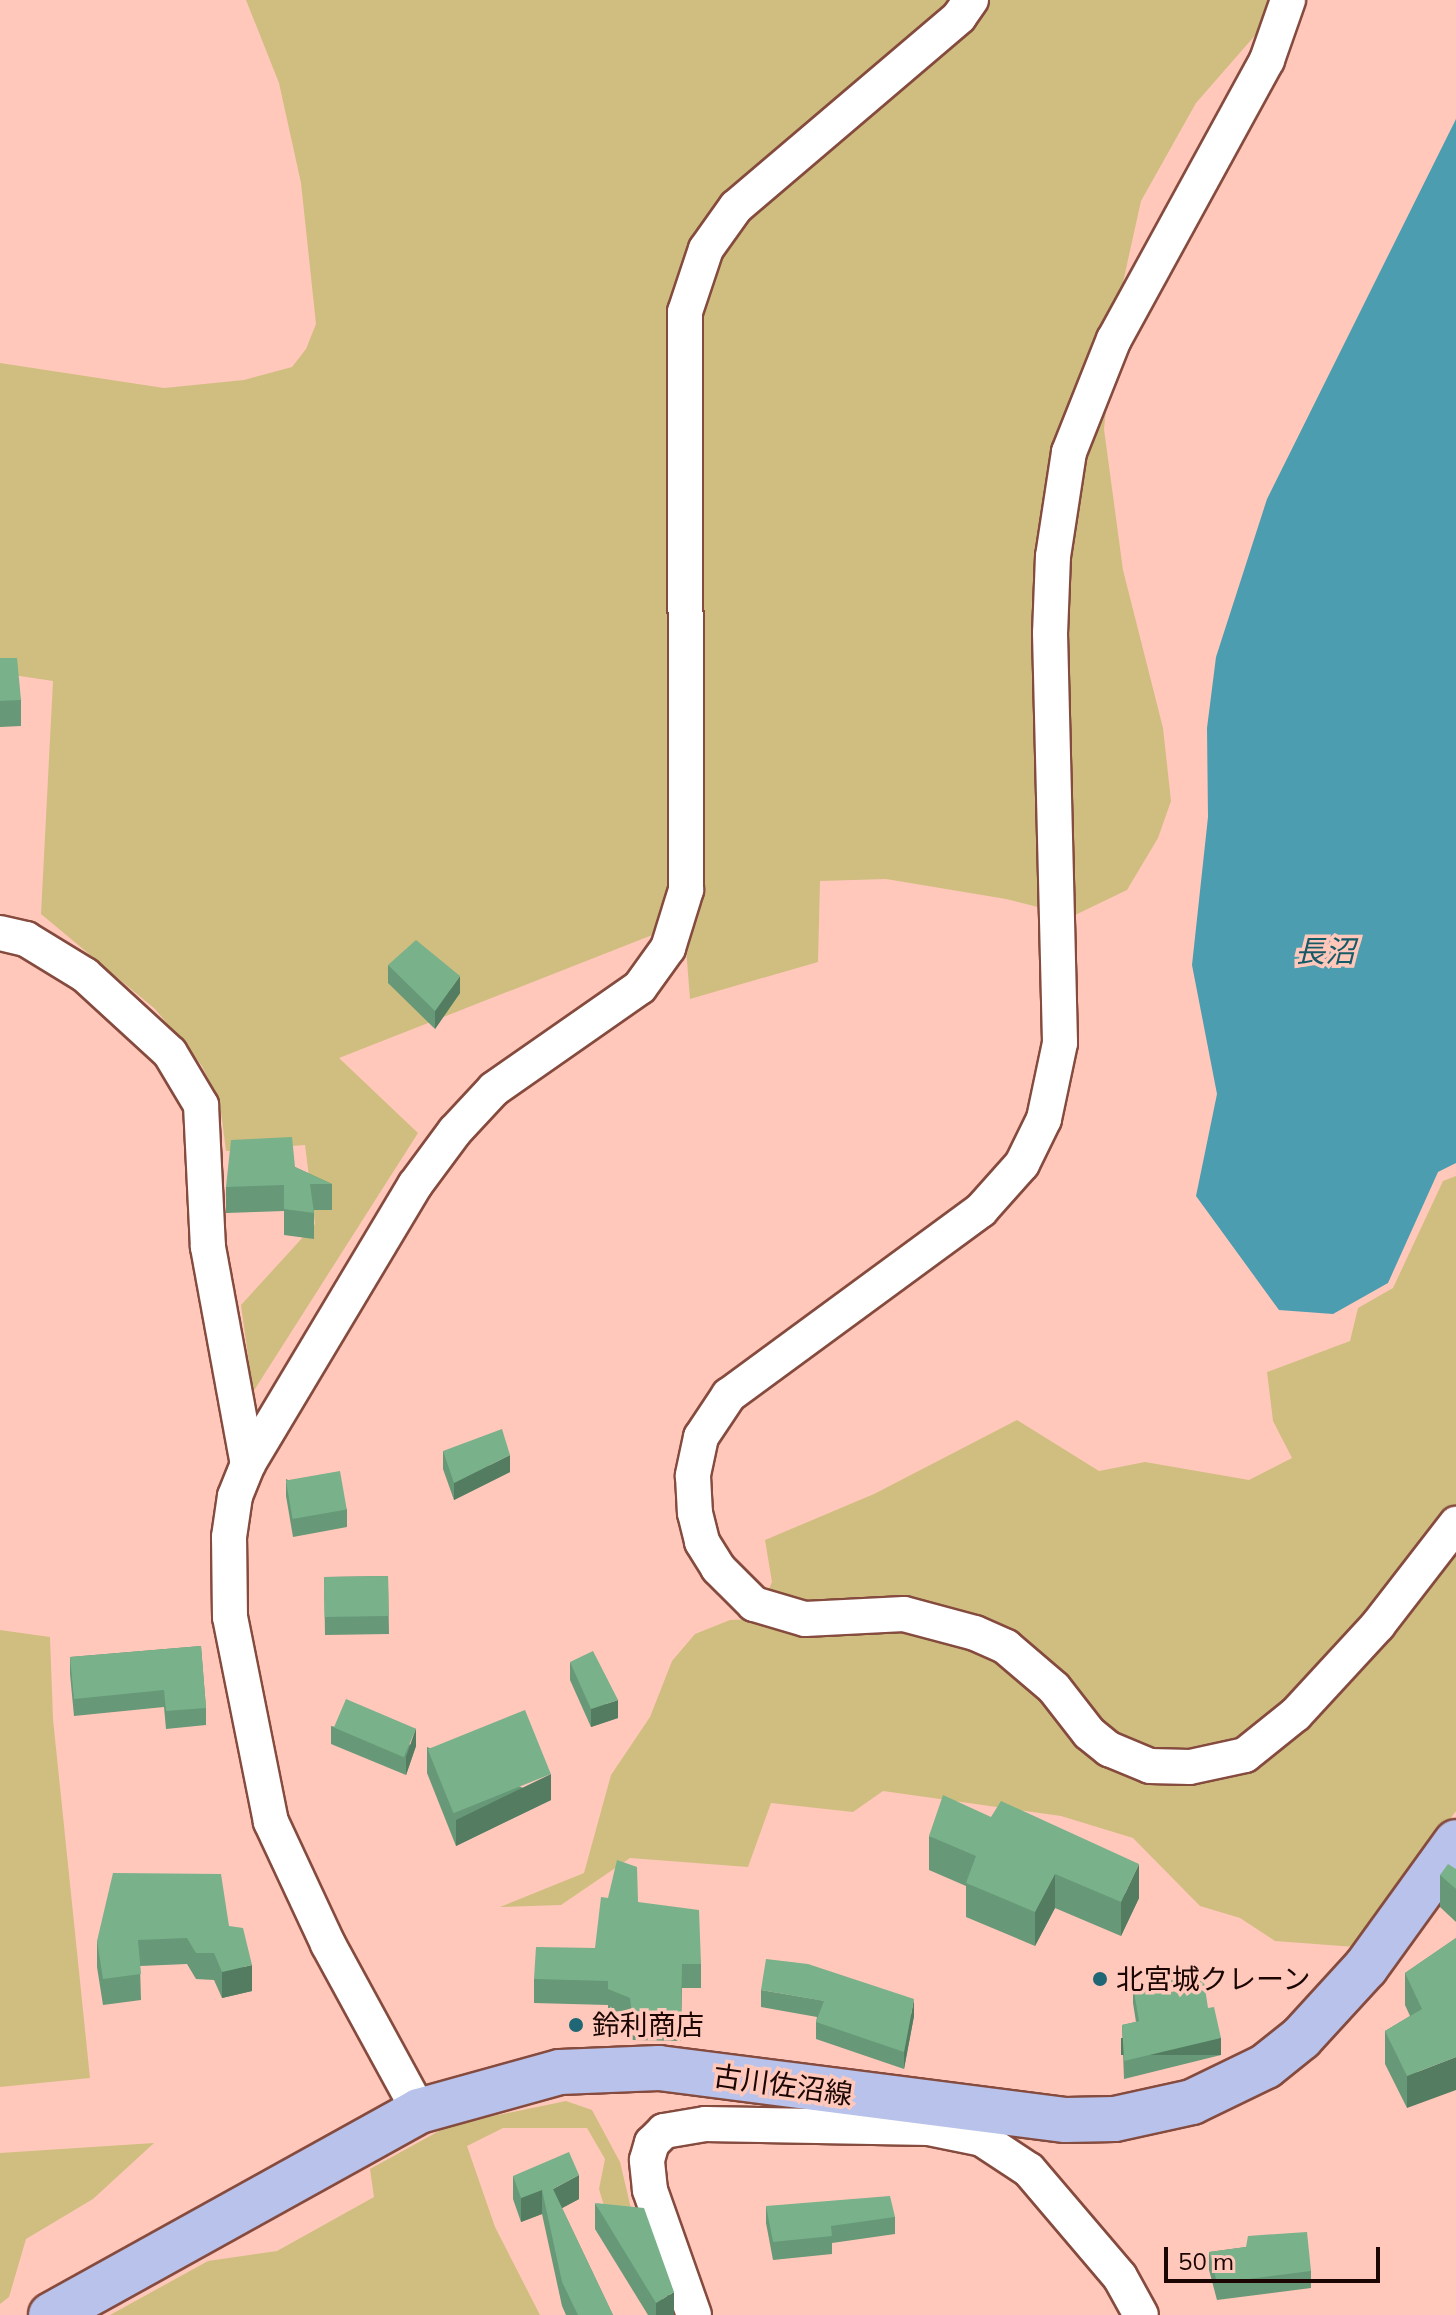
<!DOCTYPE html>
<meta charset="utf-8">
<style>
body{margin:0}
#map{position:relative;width:1456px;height:2315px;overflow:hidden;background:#ffc8bb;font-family:Mulish,"Noto Sans JP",sans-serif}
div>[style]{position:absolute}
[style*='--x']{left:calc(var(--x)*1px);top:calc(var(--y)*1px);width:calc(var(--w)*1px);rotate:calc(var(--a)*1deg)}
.green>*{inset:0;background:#d0be80}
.water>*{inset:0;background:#4c9daf}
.roads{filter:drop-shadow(2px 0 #854b3e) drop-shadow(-2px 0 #854b3e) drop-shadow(0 2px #854b3e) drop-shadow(0 -2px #854b3e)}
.street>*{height:34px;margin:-17px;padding:0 17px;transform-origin:17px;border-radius:17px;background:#fff}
.primary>*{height:44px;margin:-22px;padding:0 22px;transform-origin:22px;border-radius:22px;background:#b9c2ea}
.wall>*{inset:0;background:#679877;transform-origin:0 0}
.shaded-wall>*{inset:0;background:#547c61;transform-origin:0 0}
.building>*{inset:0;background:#78b18a;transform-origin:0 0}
.dots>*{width:22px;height:22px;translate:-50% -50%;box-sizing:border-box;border:4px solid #ffc8bb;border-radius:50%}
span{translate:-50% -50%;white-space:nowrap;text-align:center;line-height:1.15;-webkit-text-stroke:7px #ffc8bb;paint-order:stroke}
.poi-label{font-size:28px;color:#1b0603}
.left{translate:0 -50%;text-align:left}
.street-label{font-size:28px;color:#1b0603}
.water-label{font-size:30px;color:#165a67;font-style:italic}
.scale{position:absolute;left:1164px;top:2247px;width:216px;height:36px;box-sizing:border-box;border:4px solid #1b0603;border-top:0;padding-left:10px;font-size:24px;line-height:28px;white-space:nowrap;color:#1b0603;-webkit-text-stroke:6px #ffc8bb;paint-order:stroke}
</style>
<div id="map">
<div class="green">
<div style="clip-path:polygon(246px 0,1286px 0,1196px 103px,1141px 201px,1116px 314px,1104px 429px,1123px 570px,1163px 728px,1171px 801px,1158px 838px,1127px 890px,1073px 916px,1006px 899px,886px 879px,820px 881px,818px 962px,690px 999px,686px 948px,693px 919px,339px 1058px,418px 1133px,253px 1392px,241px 1305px,315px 1224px,305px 1145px,226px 1151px,220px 1104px,202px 1066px,155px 1009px,41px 914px,53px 681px,0 673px,0 363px,164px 388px,244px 380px,292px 367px,306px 349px,316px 324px,301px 183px,279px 83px)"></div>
<div style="clip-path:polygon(1456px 1176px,1456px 1811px,1355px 1947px,1275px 1941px,1240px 1918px,1200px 1906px,1133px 1838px,1061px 1816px,883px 1791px,853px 1812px,771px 1803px,748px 1867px,630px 1858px,561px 1905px,500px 1907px,584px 1873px,611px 1775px,650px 1717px,672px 1661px,695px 1634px,730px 1620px,756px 1619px,772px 1582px,765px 1540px,874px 1494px,1017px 1420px,1099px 1471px,1145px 1462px,1249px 1480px,1292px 1458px,1273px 1421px,1267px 1372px,1350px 1341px,1358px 1308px,1393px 1288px,1443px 1181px)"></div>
<div style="clip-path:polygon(0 1630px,50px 1637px,53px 1719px,90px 2078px,0 2087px)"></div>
<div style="clip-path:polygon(566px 2101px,592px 2110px,620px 2162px,634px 2221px,607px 2216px,599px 2189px,605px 2159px,587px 2128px,503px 2128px,467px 2146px,495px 2227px,540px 2315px,110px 2315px,208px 2261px,277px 2251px,374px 2197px,370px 2169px,450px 2125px)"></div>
<div style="clip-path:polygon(154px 2143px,93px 2199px,26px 2239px,9px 2297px,0 2304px,0 2153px)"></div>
</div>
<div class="water">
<div style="clip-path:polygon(1456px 119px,1456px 1163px,1438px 1172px,1388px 1283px,1333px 1314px,1279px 1310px,1196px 1196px,1217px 1094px,1192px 965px,1208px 817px,1207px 728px,1216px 657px,1267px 499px)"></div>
</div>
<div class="roads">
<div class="street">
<div style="--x:1288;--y:0;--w:64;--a:109.3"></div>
<div style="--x:1267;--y:60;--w:318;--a:118.7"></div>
<div style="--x:1114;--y:339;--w:122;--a:111.7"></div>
<div style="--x:1069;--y:452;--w:105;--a:98.7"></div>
<div style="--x:1053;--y:556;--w:77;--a:92.2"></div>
<div style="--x:1050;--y:633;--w:410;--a:88.6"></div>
<div style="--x:1060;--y:1043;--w:78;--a:101.9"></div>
<div style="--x:1044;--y:1119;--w:50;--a:116.1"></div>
<div style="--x:1022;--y:1164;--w:62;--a:131.7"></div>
<div style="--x:981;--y:1210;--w:313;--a:143.7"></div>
<div style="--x:729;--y:1395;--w:50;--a:123.7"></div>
<div style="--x:701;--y:1437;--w:40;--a:102"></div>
<div style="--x:693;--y:1476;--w:37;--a:87"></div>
<div style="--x:695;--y:1513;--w:30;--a:76"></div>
<div style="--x:702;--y:1542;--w:31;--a:58"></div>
<div style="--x:718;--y:1568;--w:51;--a:45"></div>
<div style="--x:754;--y:1604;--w:53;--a:16.4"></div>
<div style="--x:805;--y:1619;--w:99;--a:-2.9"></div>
<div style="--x:904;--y:1614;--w:73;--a:15"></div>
<div style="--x:975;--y:1633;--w:34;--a:24"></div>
<div style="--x:1006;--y:1647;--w:63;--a:40.5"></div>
<div style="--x:1054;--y:1688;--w:57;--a:52.1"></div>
<div style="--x:1089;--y:1733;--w:26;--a:39"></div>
<div style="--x:1109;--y:1749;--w:44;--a:22.5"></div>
<div style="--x:1150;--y:1766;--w:40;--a:1.4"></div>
<div style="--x:1190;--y:1767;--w:56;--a:-12.3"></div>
<div style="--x:1245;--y:1755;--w:65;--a:-38.8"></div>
<div style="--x:1296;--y:1714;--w:121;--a:-47.3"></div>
<div style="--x:1378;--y:1625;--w:128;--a:-52.3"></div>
<div style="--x:0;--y:933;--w:27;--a:13"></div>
<div style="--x:26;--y:939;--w:69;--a:31.4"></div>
<div style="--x:85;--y:975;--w:115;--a:42.5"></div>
<div style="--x:170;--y:1053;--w:61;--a:59.2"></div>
<div style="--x:201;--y:1105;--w:142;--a:87.2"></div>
<div style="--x:208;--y:1247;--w:221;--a:79.6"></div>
<div style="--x:419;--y:2111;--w:190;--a:-118.6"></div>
<div style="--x:328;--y:1944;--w:135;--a:-115"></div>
<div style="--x:271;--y:1822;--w:209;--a:-101.3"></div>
<div style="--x:230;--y:1617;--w:80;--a:-90.7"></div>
<div style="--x:229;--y:1537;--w:41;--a:-81.7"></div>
<div style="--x:235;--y:1496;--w:35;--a:-68"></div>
<div style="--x:248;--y:1464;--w:325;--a:-59.1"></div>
<div style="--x:415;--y:1185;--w:67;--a:-53.5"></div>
<div style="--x:455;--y:1131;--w:57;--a:-47.1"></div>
<div style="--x:494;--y:1089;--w:178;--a:-34.9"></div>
<div style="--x:640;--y:987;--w:48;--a:-54.3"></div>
<div style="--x:668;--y:948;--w:61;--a:-72.8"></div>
<div style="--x:686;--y:890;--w:578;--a:-90.1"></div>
<div style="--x:685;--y:312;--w:66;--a:-71.6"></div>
<div style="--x:706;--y:249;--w:52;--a:-54.5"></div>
<div style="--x:736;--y:207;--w:293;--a:-40.4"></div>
<div style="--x:959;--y:17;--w:21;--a:-55"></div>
<div style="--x:929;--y:2128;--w:54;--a:11.7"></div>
<div style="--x:982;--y:2139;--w:56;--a:33.4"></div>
<div style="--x:1029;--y:2170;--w:140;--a:49.6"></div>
<div style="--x:1120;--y:2277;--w:43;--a:61.1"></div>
<div style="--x:694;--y:2315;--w:133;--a:-109.4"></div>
<div style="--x:650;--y:2190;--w:30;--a:-96"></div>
<div style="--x:647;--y:2160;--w:18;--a:-74"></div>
<div style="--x:652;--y:2143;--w:17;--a:-45"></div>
<div style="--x:664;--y:2131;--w:42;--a:-9.7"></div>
<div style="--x:705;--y:2124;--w:224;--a:1"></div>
<div style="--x:929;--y:2128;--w:23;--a:-77"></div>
</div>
<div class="primary">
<div style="--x:51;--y:2315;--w:421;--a:-29"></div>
<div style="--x:419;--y:2111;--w:146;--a:-15.5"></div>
<div style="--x:560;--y:2072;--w:99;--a:-2.3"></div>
<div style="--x:659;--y:2068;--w:410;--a:7.3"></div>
<div style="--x:1066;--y:2120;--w:49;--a:-1.2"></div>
<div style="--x:1115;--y:2119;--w:79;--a:-12.4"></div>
<div style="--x:1192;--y:2102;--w:82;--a:-25.9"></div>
<div style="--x:1266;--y:2066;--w:45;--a:-38.7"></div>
<div style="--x:1301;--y:2038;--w:96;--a:-47.5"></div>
<div style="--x:1366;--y:1967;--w:154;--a:-54.2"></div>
</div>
</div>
<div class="wall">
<div style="clip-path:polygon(0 658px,21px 700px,21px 726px,0 727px)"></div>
<div style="clip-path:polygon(388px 965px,460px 993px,435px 1029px,388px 983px)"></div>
<div style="clip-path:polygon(295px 1167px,332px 1184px,332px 1210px,314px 1210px,314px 1239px,284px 1235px,284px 1211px,226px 1213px,226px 1187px)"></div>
<div style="clip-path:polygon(443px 1451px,510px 1472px,454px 1500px,443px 1469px)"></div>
<div style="clip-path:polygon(286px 1479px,347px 1509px,347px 1527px,293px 1537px,286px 1496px)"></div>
<div style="left:388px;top:1576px;width:58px;height:64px;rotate:89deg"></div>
<div style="clip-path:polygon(201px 1646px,206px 1708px,206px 1725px,166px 1729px,164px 1707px,74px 1716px,70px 1674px,70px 1657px)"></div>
<div style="clip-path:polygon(570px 1662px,618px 1718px,591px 1727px,570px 1680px)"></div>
<div style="clip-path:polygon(331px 1726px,416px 1746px,406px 1775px,331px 1744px)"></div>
<div style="clip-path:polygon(427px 1747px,551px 1800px,456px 1846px,427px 1773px)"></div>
<div style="clip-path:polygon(929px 1836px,1139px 1898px,1121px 1936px,1055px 1908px,1035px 1946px,966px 1917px,966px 1886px,929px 1870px)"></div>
<div style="clip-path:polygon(1456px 1869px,1456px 1922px,1440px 1907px,1440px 1875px)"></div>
<div style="clip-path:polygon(638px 1902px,701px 1964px,701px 1988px,682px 1988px,681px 2041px,632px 2040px,630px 2022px,608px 2013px,608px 2005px,534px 2003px,534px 1979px,595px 1948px)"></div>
<div style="clip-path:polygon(229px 1926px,252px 1991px,222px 1998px,214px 1980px,196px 1979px,187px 1964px,140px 1966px,141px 2000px,103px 2005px,97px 1967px,97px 1941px)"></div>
<div style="clip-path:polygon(1456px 1938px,1407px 2108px,1385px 2064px,1385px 2031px,1410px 2016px,1405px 2005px,1405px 1973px)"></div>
<div style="clip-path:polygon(1133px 1986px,1208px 2008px,1221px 2055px,1124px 2079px,1122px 2025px,1136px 2022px,1133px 2003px)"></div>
<div style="clip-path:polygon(761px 1990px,914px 2016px,904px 2069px,816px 2039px,816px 2022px,817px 2017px,761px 2007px)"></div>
<div style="clip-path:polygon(513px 2176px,579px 2199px,562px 2208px,613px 2315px,566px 2315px,562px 2306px,542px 2214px,521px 2222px,513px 2199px)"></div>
<div style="clip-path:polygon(595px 2203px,674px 2315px,648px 2315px,595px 2229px)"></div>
<div style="clip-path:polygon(766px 2206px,895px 2217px,895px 2234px,832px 2243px,832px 2254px,773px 2260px,766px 2223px)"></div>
<div style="clip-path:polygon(1246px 2247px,1311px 2271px,1311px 2288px,1217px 2300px,1209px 2270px,1209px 2252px)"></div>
</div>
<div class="shaded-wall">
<div style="clip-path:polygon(460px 976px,460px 993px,435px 1029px,435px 1011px)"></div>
<div style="clip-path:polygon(510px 1455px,510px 1472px,454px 1500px,454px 1483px)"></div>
<div style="clip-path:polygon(618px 1700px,618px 1718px,591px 1727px,591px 1709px)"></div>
<div style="clip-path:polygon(416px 1728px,416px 1746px,406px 1775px,406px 1757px)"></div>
<div style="clip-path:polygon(551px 1774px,551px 1800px,456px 1846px,456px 1820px)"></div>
<div style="clip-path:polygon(1139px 1864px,1139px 1898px,1121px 1936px,1121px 1902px)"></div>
<div style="clip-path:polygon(1055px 1874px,1055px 1908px,1035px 1946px,1035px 1912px)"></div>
<div style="clip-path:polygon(252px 1965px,252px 1991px,222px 1998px,222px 1972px)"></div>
<div style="clip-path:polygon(914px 1999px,914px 2016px,904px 2069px,904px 2052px)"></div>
<div style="left:1221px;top:2038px;width:17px;height:100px;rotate:90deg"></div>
<div style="clip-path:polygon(1456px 2057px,1456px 2090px,1407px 2108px,1407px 2076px)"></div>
<div style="clip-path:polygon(579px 2175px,579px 2199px,553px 2213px,553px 2189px)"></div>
<div style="clip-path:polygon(542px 2190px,542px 2214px,521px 2222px,521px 2198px)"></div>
<div style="clip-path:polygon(674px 2292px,674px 2315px,656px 2315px,656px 2303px)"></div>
</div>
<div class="building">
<div style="clip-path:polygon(0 658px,17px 658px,21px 700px,0 701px)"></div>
<div style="clip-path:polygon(416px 940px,460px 976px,435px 1011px,388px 965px)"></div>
<div style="clip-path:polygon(292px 1137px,295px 1167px,332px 1184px,310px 1184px,314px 1213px,284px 1209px,284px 1185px,226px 1187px,231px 1140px)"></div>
<div style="clip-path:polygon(502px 1429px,510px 1455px,454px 1483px,443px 1451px)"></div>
<div style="left:340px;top:1471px;width:39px;height:55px;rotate:80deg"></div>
<div style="left:388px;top:1576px;width:40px;height:64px;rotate:89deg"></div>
<div style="clip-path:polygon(201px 1646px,206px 1708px,166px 1711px,164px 1690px,74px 1699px,70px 1657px)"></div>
<div style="clip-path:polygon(593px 1651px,618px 1700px,591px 1709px,570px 1662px)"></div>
<div style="left:346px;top:1699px;width:76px;height:31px;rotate:23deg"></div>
<div style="left:525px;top:1710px;width:69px;height:105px;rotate:68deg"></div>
<div style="clip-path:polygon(943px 1795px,991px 1817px,1001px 1801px,1139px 1864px,1121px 1902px,1055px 1874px,1035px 1912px,966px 1883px,976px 1856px,929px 1836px)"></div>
<div style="clip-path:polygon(617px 1860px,637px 1867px,638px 1902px,699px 1910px,701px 1964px,682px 1964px,681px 2017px,632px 2016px,630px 1998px,608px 1989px,608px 1981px,534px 1979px,536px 1947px,595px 1948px,601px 1897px,608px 1898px)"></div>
<div style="clip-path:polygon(1448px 1864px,1456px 1869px,1456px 1889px,1440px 1875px)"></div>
<div style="clip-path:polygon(113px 1873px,221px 1874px,229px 1926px,243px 1928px,252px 1965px,222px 1972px,214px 1953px,196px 1953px,187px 1938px,138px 1940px,141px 1974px,103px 1979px,97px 1941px)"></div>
<div style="clip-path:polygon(1456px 1938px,1456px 2057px,1407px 2076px,1385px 2031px,1422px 2009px,1405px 1973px)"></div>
<div style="clip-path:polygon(766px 1959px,808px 1964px,914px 1999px,904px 2052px,816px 2022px,824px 2001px,761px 1990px)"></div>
<div style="clip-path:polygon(1203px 1975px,1208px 2008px,1214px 2007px,1221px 2038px,1124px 2061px,1122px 2025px,1139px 2021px,1133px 1986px)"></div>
<div style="clip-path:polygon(569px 2152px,579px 2175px,553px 2189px,613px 2315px,578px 2315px,562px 2282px,542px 2190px,521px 2198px,513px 2176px)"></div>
<div style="clip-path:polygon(890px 2196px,895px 2217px,831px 2226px,832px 2236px,773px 2242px,766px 2206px)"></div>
<div style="clip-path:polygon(595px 2203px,644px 2208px,674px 2292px,656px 2303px)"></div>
<div style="clip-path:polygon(1307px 2232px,1311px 2271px,1217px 2283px,1209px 2252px,1246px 2247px,1248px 2236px)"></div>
</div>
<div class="dots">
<div style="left:1100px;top:1979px;background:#1f6775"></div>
<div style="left:576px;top:2025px;background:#1f6775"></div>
</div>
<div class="poi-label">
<span class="left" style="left:1116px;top:1979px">北宮城クレーン</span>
<span class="left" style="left:592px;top:2025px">鈴利商店</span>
</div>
<div class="street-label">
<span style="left:783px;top:2085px;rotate:8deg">古川佐沼線</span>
</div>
<div class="water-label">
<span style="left:1325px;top:951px">長沼</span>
</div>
<div class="scale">50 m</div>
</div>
